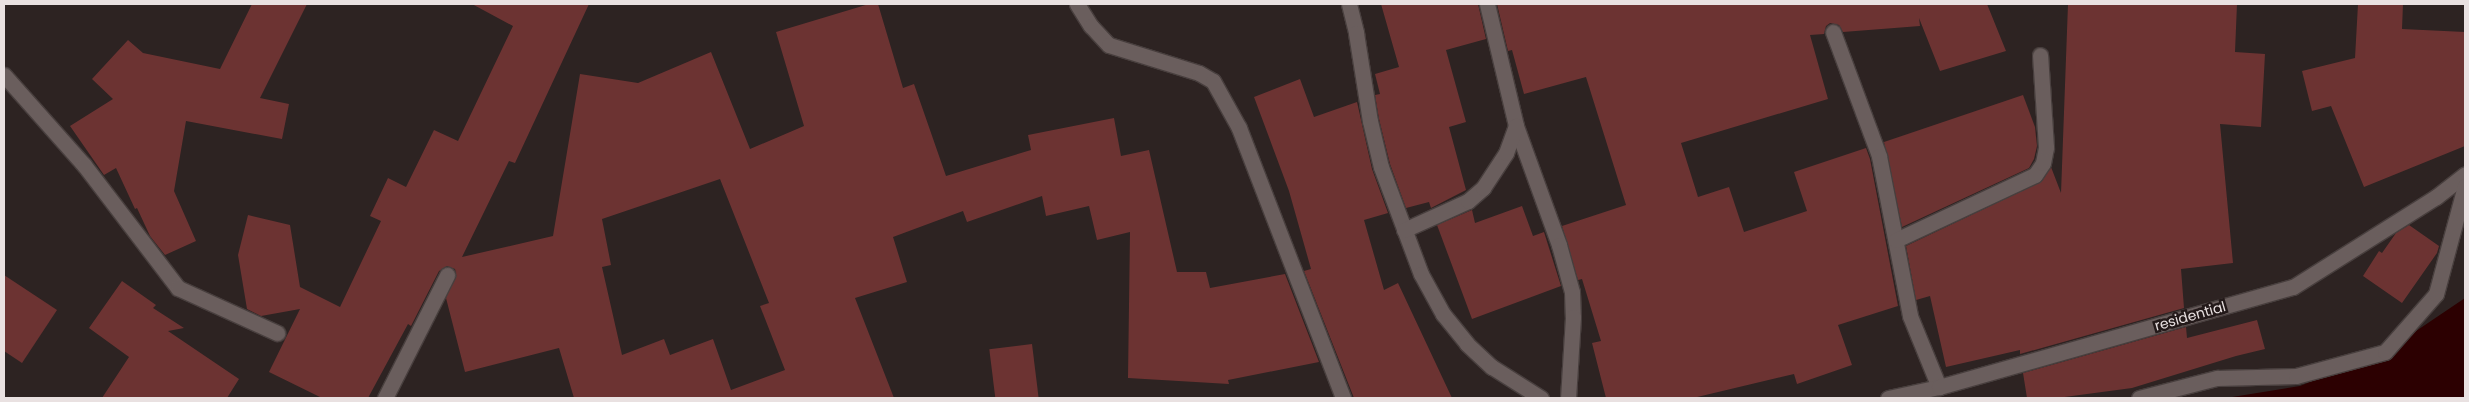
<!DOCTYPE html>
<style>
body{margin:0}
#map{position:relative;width:2469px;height:402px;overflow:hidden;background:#2d2322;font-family:Poppins,sans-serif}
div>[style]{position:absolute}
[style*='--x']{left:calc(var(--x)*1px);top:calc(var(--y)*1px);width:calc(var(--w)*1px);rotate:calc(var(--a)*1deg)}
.water>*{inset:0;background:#2c0001}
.building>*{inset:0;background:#6c3332;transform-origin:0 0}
.roads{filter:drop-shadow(1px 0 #483f3e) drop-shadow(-1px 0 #483f3e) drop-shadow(0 1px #483f3e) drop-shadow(0 -1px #483f3e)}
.street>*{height:15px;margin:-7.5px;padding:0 7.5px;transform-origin:7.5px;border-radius:7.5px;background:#6a5e5d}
span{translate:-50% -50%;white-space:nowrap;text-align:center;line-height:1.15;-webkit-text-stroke:5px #231919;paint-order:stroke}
.street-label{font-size:14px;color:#e9e1e1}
.frame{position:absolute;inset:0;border:5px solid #e9e1e1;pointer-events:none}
</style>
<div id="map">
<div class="water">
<div style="clip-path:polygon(2465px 298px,2465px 398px,2226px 398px,2300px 386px,2385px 352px)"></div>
</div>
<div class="building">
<div style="clip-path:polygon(252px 4px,307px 4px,260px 98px,289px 104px,282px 139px,186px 121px,174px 191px,196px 241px,165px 255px,150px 236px,137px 208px,135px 209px,116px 168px,104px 175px,70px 126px,113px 99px,92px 79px,128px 40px,143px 53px,220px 69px)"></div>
<div style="clip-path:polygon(evenodd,472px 4px,589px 4px,515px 163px,509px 161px,462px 257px,553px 236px,580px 74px,638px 83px,711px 52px,750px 149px,804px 126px,776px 32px,869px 4px,878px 4px,903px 88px,914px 84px,946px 176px,1031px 150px,1028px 135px,1114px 118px,1121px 156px,1149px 150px,1177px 272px,1206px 272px,1210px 288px,1285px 274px,1319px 362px,1228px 380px,1229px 384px,1128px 378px,1130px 232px,1097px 240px,1089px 206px,1046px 216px,1042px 196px,967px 222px,963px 211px,893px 237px,907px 282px,855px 298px,894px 398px,574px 398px,559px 348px,465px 372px,446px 298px,456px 274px,455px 269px,447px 266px,439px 271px,411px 326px,408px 324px,368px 398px,322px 398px,269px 372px,300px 309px,261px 316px,247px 309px,238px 255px,248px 215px,290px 225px,300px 287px,340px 307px,381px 221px,370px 216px,388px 178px,406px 187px,434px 130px,458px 141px,513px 26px,472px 4px,720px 179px,769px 303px,760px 306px,785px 370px,731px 390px,713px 339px,670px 355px,664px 339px,622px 355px,602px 267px,611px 265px,602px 219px,720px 179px)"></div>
<div style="clip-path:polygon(1381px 4px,1478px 4px,1486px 39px,1446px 50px,1466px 122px,1449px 127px,1466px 190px,1431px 208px,1429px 202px,1406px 208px,1390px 164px,1379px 119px,1375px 95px,1380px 94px,1375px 74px,1399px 67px)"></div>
<div style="clip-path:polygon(1497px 4px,1987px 4px,2006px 51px,1940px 71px,1919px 18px,1920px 26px,1843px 32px,1839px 25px,1830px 23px,1826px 26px,1824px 34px,1810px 35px,1828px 99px,1681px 143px,1698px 197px,1729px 187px,1744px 232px,1807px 211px,1794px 172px,1866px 148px,1870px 159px,1898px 306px,1838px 325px,1852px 365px,1797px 384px,1794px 374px,1693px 398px,1606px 398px,1592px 343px,1601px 341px,1582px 279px,1578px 280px,1562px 226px,1626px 205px,1586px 77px,1524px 94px,1512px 50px,1508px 51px)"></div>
<div style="clip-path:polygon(2068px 4px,2237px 4px,2235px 52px,2265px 54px,2261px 127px,2220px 124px,2233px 263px,2181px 269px,2184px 308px,2020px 354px,2020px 350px,1946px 367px,1930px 296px,1916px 300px,1906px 246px,2039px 183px,2051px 167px,2061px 193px)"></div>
<div style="clip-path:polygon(2358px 4px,2403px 4px,2402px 29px,2465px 32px,2465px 146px,2364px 187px,2331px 106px,2312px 111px,2302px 71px,2355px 58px)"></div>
<div style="clip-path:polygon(1300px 79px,1314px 117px,1357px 102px,1372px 169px,1388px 213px,1364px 220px,1384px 290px,1398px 283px,1452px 398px,1354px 398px,1304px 271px,1311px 269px,1289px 191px,1254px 97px)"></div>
<div style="clip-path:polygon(2023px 95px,2035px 127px,2037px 146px,2034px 159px,2029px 168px,1902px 227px,1884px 142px)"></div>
<div style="clip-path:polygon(1522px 206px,1533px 236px,1544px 232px,1561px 286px,1472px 319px,1437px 225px,1472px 210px,1475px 223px)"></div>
<div style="clip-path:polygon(2409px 225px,2439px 246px,2437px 253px,2402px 303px,2363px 276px,2379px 251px,2382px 253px,2396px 233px)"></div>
<div style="clip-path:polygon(4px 275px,57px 310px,22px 363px,4px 351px)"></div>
<div style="clip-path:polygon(122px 281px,156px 305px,153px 308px,184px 328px,168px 331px,239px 379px,227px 398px,102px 398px,129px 357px,89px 328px)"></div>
<div style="clip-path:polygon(2257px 320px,2265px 349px,2236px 356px,2132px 388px,2057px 398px,2027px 398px,2023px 373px,2186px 327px,2187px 338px)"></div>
<div style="left:1032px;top:344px;width:54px;height:43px;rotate:83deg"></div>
</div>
<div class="roads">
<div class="street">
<div style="--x:1077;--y:4;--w:26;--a:58"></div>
<div style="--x:1091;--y:26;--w:26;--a:47"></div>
<div style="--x:1109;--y:45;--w:94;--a:17.3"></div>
<div style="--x:1199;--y:73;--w:16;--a:30"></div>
<div style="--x:1213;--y:81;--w:54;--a:61"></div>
<div style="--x:1239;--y:128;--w:289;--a:68.9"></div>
<div style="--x:1349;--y:4;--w:30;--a:76"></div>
<div style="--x:1356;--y:33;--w:89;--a:81"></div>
<div style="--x:1370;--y:121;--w:47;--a:76.6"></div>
<div style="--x:1381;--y:167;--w:114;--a:69.5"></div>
<div style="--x:1421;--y:274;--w:46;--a:61.2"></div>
<div style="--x:1443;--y:314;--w:38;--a:51"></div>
<div style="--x:1467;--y:344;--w:34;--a:43"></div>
<div style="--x:1492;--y:367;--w:58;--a:32.3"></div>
<div style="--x:1487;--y:4;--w:125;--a:76.6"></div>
<div style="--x:1516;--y:126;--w:127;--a:70.1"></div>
<div style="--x:1559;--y:245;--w:49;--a:74.5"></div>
<div style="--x:1572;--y:292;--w:25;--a:88"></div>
<div style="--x:1573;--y:317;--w:81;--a:93.5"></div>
<div style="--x:1833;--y:32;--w:132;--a:69.6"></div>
<div style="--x:1879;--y:156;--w:163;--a:79"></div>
<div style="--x:1910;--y:316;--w:77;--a:67.8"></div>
<div style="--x:4;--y:75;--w:120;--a:48.4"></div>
<div style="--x:84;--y:165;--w:155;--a:52.6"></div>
<div style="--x:178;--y:288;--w:109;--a:24.4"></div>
<div style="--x:1404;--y:230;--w:70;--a:-24.4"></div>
<div style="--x:1468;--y:201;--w:20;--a:-41"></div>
<div style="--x:1483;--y:188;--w:42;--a:-56.7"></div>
<div style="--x:1506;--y:153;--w:29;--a:-70"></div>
<div style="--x:1896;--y:240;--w:153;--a:-25.1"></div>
<div style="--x:2035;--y:175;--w:14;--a:-56"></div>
<div style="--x:2043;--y:163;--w:16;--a:-79"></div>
<div style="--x:2046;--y:147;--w:92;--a:-93.7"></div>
<div style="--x:385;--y:398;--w:138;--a:-63.2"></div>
<div style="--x:1888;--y:398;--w:52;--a:-12.2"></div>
<div style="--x:1939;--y:387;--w:368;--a:-15.8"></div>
<div style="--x:2293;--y:287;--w:169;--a:-32.2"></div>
<div style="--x:2436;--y:197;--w:37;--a:-38"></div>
<div style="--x:2139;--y:398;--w:81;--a:-14.4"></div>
<div style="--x:2217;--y:378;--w:79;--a:-1.5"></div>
<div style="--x:2296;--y:376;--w:92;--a:-15.1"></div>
<div style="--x:2385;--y:352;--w:77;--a:-48.7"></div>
<div style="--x:2436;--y:294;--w:112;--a:-75"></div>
</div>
</div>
<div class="street-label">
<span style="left:2190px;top:316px;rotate:-16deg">residential</span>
</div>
<div class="frame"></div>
</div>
